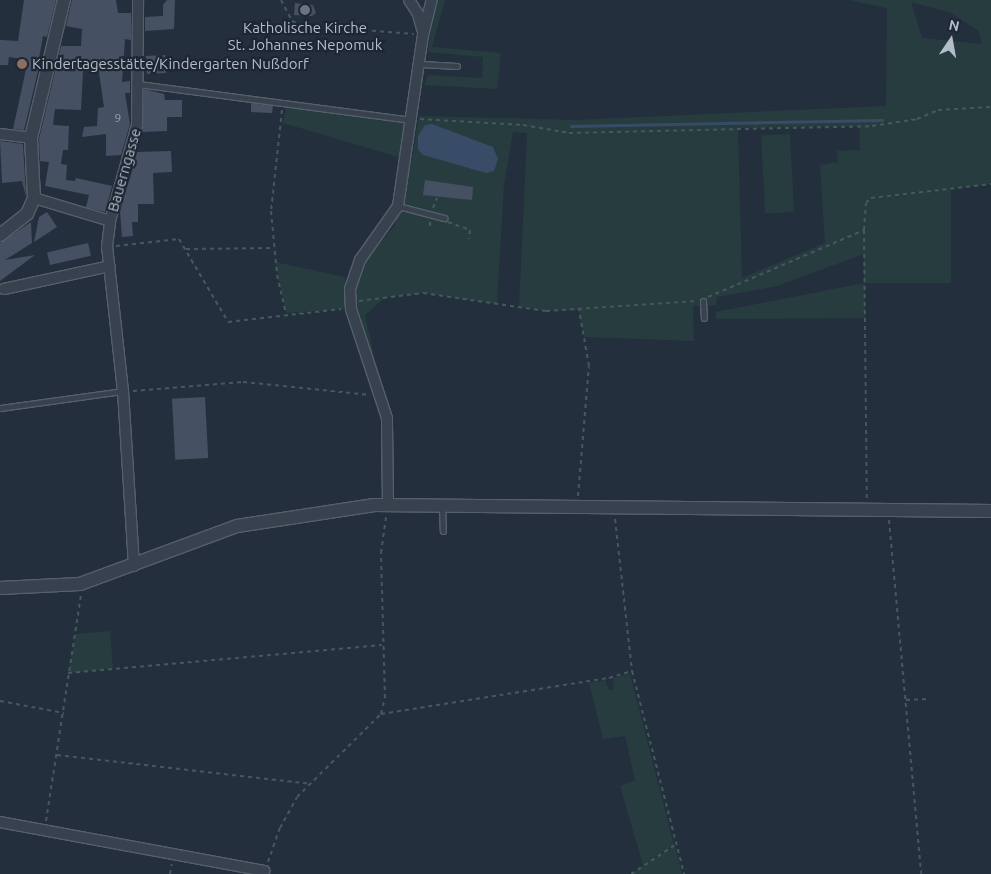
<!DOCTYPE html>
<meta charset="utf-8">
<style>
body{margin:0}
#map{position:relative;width:991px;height:874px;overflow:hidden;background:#242f3e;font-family:Ubuntu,sans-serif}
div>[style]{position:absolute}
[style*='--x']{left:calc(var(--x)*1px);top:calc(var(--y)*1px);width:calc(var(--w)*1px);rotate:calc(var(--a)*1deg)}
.green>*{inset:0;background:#263c3f;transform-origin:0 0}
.water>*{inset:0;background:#394c67}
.stream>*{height:3px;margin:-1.5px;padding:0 1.5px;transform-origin:1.5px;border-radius:1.5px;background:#394c67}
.building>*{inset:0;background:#455162;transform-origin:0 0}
.path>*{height:2px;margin-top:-1px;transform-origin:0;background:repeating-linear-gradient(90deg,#44595c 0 4px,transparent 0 8px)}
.roads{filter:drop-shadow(1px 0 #565f6c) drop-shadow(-1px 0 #565f6c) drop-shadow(0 1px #565f6c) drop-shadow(0 -1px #565f6c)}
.service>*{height:5px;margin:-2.5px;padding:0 2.5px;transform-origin:2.5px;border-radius:2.5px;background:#38414e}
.minor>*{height:10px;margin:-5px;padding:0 5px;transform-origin:5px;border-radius:5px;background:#38414e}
.tertiary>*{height:12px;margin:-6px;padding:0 6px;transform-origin:6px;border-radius:6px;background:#38414e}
.dots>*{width:14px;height:14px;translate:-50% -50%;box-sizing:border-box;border:2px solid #1d2633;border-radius:50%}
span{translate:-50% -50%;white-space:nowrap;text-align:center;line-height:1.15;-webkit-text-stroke:4.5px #1d2633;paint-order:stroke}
.number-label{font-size:12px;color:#98a1af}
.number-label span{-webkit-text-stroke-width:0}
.poi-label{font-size:15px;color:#b4bcc9}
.left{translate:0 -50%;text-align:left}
.street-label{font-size:15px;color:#b4bcc9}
.north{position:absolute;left:926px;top:15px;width:50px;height:50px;-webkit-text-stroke:4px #1d2633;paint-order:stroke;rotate:12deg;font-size:14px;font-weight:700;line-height:20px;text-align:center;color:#b4bcc9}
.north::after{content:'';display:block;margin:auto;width:18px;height:22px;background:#b4bcc9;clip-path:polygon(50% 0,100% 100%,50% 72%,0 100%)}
</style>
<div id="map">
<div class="green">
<div style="clip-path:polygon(439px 0,445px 0,432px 47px,501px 53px,497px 89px,424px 85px,428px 75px,482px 78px,483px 57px,428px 52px,432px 19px)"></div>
<div style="clip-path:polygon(evenodd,848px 0,991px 0,991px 184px,951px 189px,951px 283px,865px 283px,865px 318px,716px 319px,716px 312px,864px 283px,864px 254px,777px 286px,717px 297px,716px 305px,693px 306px,694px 341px,584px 337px,579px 310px,546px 311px,519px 307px,527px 133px,513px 132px,504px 185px,497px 304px,423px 293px,385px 298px,365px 315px,376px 364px,355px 307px,355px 288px,361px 266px,395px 225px,406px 158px,412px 159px,419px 116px,576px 120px,886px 106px,887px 8px,848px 0,911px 2px,949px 12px,979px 31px,982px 44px,922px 38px,911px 2px,848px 0,859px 126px,860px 150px,837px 151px,838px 162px,820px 165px,825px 243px,742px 278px,738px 128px,859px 126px)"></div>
<div style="clip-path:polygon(287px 104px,409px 122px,402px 158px,283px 123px)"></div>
<div style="left:790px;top:134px;width:78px;height:29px;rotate:87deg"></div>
<div style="clip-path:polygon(275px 262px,345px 277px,345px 309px,286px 313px)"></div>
<div style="clip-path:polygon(110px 631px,113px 669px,68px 673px,76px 634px)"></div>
<div style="clip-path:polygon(630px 674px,674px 845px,647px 862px,675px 846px,682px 874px,632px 874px,643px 865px,620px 786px,635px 780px,625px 736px,603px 739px,589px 683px,605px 680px,609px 690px,614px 689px,613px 678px)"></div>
</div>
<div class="water">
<div style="clip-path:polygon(432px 124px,493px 147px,498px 159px,494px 171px,486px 173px,423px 155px,418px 150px,418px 136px,425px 125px)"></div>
</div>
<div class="stream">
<div style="--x:571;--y:126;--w:311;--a:-1.1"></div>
</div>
<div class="building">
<div style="clip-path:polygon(24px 0,56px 0,47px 37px,43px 36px,38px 64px,40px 63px,24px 130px,13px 129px,28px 60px,9px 57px,8px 65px,0 65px,0 40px,18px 41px)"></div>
<div style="clip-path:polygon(72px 0,116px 0,118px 13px,131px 13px,131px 40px,125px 39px,122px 82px,130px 81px,130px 93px,125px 93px,130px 124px,121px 155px,106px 156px,106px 134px,82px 137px,84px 127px,97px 126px,98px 108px,104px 107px,99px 72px,83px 71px,81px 110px,55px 109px,53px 125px,69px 126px,68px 150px,63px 150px,61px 164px,67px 165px,66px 180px,75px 181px,76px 178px,112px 186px,105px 212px,86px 207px,89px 195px,45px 186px,49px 162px,40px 161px,39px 139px,61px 46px,81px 46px,82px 29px,66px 26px)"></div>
<div style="clip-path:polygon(167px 0,175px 0,174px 29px,145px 31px,145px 17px,163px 16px,163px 5px)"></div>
<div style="clip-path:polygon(295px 3px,313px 5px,316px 13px,312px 16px,294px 15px)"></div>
<div style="left:165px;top:55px;width:18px;height:19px;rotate:87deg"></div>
<div style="clip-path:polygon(144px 89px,164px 94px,165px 100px,182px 100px,182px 117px,167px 117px,167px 131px,142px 132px)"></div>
<div style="clip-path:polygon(251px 103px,273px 106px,272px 113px,251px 112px)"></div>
<div style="clip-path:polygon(0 141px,23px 144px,26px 197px,22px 181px,2px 183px)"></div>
<div style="clip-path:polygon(171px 151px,172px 172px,153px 173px,154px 204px,138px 204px,138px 222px,132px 222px,133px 236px,122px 237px,120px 211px,137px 152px)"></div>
<div style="clip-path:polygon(425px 180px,473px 187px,472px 200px,423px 195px)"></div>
<div style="clip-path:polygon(47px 212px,57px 227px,34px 242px,39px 217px)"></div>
<div style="clip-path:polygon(31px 222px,32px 243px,5px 260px,35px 255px,0 281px,0 243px)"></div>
<div style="left:88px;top:243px;width:13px;height:42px;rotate:77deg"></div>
<div style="left:205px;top:397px;width:61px;height:33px;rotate:87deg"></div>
</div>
<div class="path">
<div style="--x:281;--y:0;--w:24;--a:62"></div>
<div style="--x:292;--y:21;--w:9;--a:27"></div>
<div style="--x:300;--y:25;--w:114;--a:4.5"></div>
<div style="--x:282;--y:110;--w:102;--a:96.2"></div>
<div style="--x:271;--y:211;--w:64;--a:84.6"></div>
<div style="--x:277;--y:275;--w:39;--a:77"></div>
<div style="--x:420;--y:119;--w:103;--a:3.3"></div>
<div style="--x:523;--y:125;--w:47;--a:9.9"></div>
<div style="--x:569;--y:133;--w:303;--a:-1.3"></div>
<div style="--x:872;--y:126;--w:46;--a:-8.8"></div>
<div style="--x:917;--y:119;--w:23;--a:-23"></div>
<div style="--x:938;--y:110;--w:53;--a:-3.2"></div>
<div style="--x:433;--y:208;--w:11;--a:-68"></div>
<div style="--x:430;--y:222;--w:7;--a:90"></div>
<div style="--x:448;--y:222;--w:23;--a:20"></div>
<div style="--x:470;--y:230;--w:9;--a:96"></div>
<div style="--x:864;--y:230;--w:270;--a:89.4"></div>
<div style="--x:116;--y:246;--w:63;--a:-6.3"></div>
<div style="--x:179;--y:239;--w:96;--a:59.4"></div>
<div style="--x:228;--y:322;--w:114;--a:-6.6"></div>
<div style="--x:186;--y:249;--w:88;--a:-0.7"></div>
<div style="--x:708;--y:297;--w:170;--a:-23.2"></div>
<div style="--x:864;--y:230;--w:27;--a:-86"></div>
<div style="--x:866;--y:203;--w:7;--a:-45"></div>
<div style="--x:871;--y:198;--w:121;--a:-6.7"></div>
<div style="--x:359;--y:301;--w:64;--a:-7.1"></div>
<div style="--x:423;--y:293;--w:124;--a:8.3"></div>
<div style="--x:546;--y:311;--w:149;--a:-3.8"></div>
<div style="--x:133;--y:391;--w:110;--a:-4.7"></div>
<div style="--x:243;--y:382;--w:128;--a:5.8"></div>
<div style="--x:578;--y:496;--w:130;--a:-85.2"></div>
<div style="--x:589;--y:366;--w:57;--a:-100.1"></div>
<div style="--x:615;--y:519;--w:153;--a:83.6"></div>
<div style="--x:632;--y:671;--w:210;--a:75.6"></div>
<div style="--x:889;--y:520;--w:355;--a:84.8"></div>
<div style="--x:68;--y:673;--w:315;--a:-5.1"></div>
<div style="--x:906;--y:700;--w:21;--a:-3"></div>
<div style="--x:0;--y:701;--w:65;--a:10.6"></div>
<div style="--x:381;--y:714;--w:231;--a:-9"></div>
<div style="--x:609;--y:678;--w:24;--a:-17"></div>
<div style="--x:57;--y:755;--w:255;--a:6.5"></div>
<div style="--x:46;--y:821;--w:230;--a:-81.2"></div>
<div style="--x:268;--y:862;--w:36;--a:-71"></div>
<div style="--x:280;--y:828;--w:35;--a:-61"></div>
<div style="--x:297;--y:797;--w:118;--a:-44.7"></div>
<div style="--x:381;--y:714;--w:16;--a:-76"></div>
<div style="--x:385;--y:698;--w:145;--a:-91.6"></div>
<div style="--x:381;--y:553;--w:36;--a:-82"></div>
<div style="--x:170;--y:874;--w:10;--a:-79"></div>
<div style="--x:631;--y:874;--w:53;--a:-33.4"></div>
</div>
<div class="roads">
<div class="service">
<div style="--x:421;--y:64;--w:36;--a:3"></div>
<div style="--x:138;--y:84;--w:276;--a:7.5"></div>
<div style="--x:398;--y:206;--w:48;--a:14.6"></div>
<div style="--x:703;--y:301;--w:17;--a:87"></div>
<div style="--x:0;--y:408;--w:124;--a:-7.9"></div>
<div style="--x:442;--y:507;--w:24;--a:88"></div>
</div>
<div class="minor">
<div style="--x:409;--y:0;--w:17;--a:57"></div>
<div style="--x:418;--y:14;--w:16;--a:75"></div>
<div style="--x:0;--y:134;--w:31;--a:7"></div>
<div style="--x:34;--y:198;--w:79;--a:16.8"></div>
<div style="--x:4;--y:289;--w:108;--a:-12.2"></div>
<div style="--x:388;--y:505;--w:87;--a:-90.7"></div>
<div style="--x:387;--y:418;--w:115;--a:-108.3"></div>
<div style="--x:351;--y:309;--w:20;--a:-93"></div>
<div style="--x:350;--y:289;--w:31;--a:-71"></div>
<div style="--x:360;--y:260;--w:66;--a:-54.9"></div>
<div style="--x:398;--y:206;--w:173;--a:-81.7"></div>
<div style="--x:423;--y:35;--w:36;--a:-76"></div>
<div style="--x:134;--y:566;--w:175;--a:-93.6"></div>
<div style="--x:123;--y:391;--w:145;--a:-96.3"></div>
<div style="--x:107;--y:247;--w:26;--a:-83"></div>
<div style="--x:110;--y:221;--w:100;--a:-74.3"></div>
<div style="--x:137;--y:125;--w:125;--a:-89.5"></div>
<div style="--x:0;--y:822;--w:269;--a:10.5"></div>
</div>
<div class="tertiary">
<div style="--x:0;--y:235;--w:34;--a:-38"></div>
<div style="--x:27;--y:214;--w:17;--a:-66"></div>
<div style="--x:34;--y:198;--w:60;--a:-92.9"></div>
<div style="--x:31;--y:138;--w:142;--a:-76.6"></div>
<div style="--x:0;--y:588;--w:80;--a:-2.9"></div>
<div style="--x:80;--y:584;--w:167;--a:-20.3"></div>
<div style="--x:237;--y:526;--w:139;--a:-8.7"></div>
<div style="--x:374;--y:505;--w:617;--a:0.56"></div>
</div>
</div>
<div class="dots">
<div style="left:305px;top:10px;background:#6b7280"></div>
<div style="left:22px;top:64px;background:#8d6e63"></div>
</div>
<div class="number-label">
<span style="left:118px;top:118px">9</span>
</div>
<div class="poi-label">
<span style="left:305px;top:36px">Katholische Kirche<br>St. Johannes Nepomuk</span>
<span class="left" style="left:32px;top:64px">Kindertagesstätte/Kindergarten Nußdorf</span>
</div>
<div class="street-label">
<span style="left:124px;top:170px;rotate:-74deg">Bauerngasse</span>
</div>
<div class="north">N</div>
</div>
